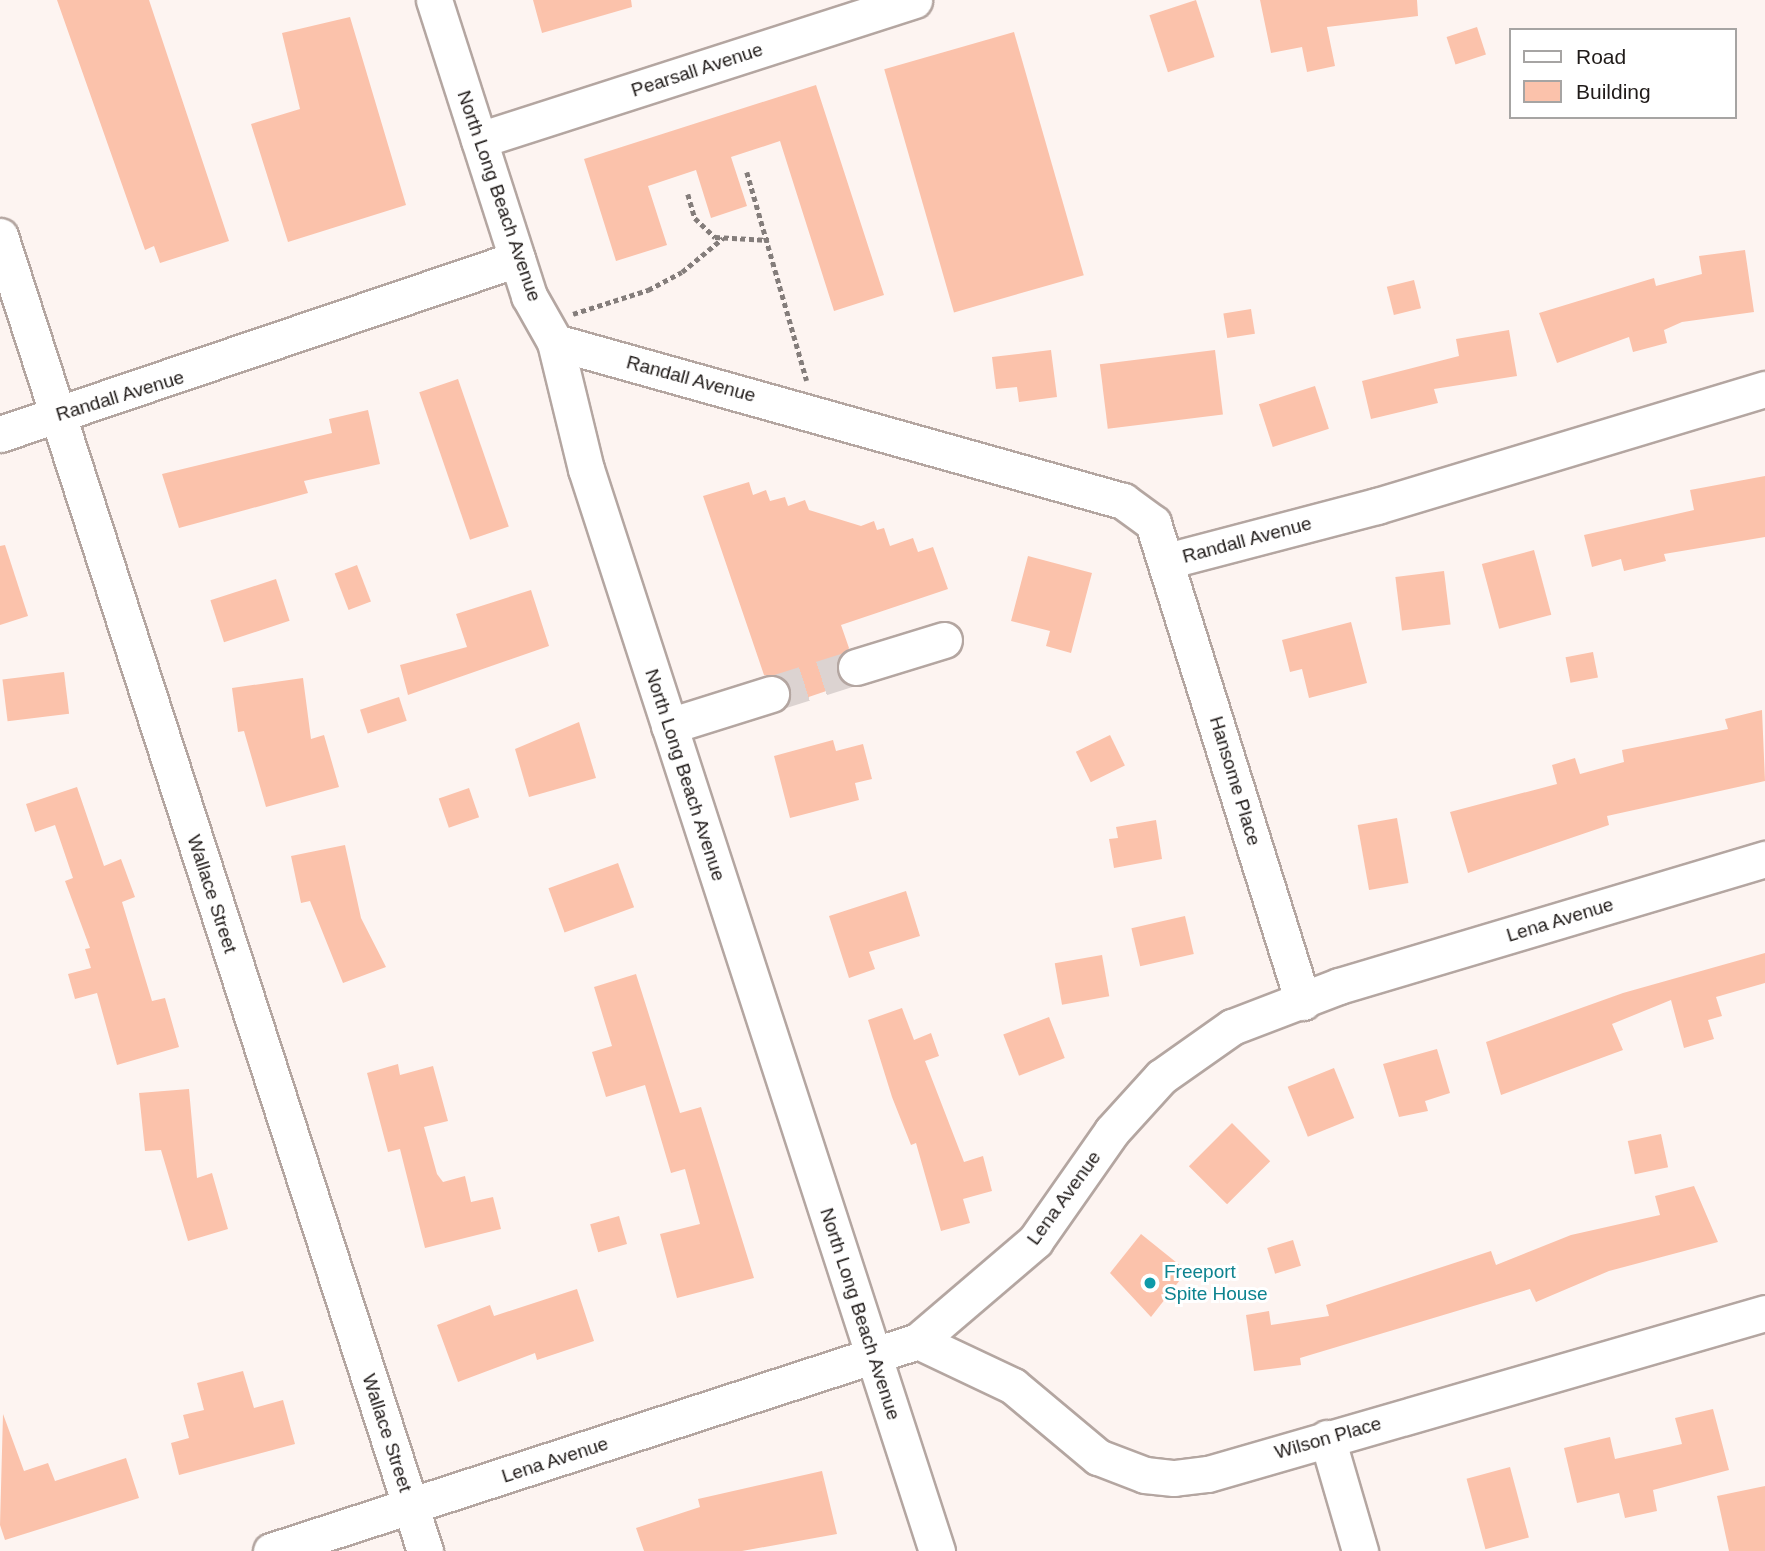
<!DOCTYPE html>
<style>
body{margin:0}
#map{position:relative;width:1765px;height:1551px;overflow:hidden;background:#fdf4f1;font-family:Arial,sans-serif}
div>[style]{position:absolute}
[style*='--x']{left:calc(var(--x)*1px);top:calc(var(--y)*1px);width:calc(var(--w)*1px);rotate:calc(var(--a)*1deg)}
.building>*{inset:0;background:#fbc2ab;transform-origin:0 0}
.minor-tunnel>*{height:35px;margin-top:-17.5px;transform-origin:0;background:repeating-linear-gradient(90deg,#dcd3d1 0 35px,transparent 0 53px)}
.path>*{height:4.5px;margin-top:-2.25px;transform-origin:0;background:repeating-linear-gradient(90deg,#847d7b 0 5px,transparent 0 8.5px)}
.roads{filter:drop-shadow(2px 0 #b4a6a1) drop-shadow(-2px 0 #b4a6a1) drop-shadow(0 2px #b4a6a1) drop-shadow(0 -2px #b4a6a1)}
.minor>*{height:35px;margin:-17.5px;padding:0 17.5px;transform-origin:17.5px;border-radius:17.5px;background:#fff}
.dots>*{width:19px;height:19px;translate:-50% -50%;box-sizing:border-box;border:4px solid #fff;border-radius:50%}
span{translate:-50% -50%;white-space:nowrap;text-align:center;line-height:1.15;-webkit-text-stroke:6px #fff;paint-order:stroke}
.street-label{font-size:19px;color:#201b19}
.culture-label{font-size:19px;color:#0d838f}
.left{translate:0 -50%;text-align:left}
.legend{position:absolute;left:1509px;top:28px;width:228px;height:91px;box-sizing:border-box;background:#fff;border:2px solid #a6a4a3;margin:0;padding:9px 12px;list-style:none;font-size:21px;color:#201b19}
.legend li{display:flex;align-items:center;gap:14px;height:35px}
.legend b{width:35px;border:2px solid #a6a4a3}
</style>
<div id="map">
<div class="building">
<div style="clip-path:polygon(57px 0,149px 0,229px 241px,160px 263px,154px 246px,145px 250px)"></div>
<div style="clip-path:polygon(533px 0,631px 0,632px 7px,542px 33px)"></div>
<div style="left:1196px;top:0;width:60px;height:49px;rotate:72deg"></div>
<div style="clip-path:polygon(1260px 0,1417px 0,1418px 16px,1327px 27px,1335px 66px,1307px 72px,1302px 47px,1271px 53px)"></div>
<div style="clip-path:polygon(350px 17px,406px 205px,288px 242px,251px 124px,300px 109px,282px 33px)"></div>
<div style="left:1477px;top:27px;width:29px;height:32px;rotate:72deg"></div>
<div style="left:1014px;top:32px;width:253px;height:135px;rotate:74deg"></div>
<div style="clip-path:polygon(816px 85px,884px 295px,834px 311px,780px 141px,731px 157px,747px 206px,711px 218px,696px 170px,648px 186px,667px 245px,616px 261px,584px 159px)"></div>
<div style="clip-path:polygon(1745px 250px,1754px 312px,1682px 322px,1664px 330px,1667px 343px,1633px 352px,1629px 337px,1557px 363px,1539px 313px,1654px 278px,1656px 286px,1702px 274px,1699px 256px)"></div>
<div style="left:1414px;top:280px;width:29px;height:28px;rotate:76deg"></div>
<div style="left:1251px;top:309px;width:25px;height:28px;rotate:81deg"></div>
<div style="clip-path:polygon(1509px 330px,1517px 376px,1434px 389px,1438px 403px,1371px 419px,1362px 381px,1459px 356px,1456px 339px)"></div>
<div style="clip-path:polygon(1051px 350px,1057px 397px,1019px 402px,1017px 387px,996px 389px,992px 357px)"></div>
<div style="left:1215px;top:350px;width:65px;height:116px;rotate:83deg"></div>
<div style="left:458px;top:379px;width:156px;height:41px;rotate:71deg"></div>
<div style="left:1315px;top:386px;width:45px;height:59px;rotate:72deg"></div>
<div style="clip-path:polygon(368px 410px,380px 464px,304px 481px,308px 493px,179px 528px,162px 474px,332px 433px,329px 419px)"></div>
<div style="clip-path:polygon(1765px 476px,1765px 537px,1664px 554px,1666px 561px,1624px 571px,1621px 559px,1592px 567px,1584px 535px,1694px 510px,1690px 490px)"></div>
<div style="clip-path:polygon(749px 482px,753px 495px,766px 490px,770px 501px,785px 497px,788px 506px,805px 500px,809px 510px,861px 526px,874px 521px,877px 530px,884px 528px,890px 546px,913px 538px,918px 552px,933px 547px,948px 589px,841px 625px,849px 648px,837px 672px,847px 684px,788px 704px,785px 680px,764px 675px,703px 496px)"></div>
<div style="clip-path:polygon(5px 545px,28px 616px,0 625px,0 546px)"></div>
<div style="left:1534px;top:550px;width:67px;height:54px;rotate:75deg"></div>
<div style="clip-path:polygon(1028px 556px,1092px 573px,1071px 653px,1046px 646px,1050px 631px,1011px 621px)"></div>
<div style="left:357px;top:565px;width:39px;height:24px;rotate:69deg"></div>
<div style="left:1444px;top:571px;width:54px;height:49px;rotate:83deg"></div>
<div style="left:276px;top:579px;width:44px;height:69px;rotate:72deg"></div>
<div style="clip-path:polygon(531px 590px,549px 646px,408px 695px,400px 665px,467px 647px,456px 614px)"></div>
<div style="clip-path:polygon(1351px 622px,1367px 683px,1309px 698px,1302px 669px,1290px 672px,1282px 640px)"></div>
<div style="left:1593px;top:652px;width:26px;height:28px;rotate:79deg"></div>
<div style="left:64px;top:672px;width:42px;height:62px;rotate:83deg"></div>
<div style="clip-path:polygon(303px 678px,311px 739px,324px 735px,339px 787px,266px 807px,244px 731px,238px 732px,232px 688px)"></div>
<div style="left:399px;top:697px;width:25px;height:41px;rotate:72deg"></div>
<div style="clip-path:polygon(1762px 710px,1765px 781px,1607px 816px,1609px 825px,1468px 873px,1450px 812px,1557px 784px,1552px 765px,1575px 758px,1580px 774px,1624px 762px,1622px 750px,1728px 729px,1725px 719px)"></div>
<div style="clip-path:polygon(579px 722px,596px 778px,529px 797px,515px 749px)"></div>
<div style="left:1110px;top:735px;width:34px;height:38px;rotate:64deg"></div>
<div style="clip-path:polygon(833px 740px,836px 751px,863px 744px,872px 779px,855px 783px,859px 800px,790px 818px,774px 756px)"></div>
<div style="clip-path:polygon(77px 787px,104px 866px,121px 859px,135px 897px,122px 902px,152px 1001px,165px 998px,179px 1047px,117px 1065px,97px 993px,75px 999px,68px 974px,91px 968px,85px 949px,90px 948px,65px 881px,73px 878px,55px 825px,35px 832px,26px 804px)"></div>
<div style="left:469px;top:788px;width:31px;height:32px;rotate:71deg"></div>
<div style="left:1397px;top:818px;width:66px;height:40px;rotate:80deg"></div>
<div style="clip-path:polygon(1156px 820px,1162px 859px,1114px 868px,1109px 839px,1118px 838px,1116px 827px)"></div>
<div style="clip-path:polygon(345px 845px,361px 918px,386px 967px,343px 983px,310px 901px,301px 903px,291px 856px)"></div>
<div style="left:618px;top:863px;width:47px;height:74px;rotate:70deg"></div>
<div style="clip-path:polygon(906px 891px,920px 936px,869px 952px,875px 969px,849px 978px,829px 916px)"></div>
<div style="left:1185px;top:916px;width:39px;height:55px;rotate:77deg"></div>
<div style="clip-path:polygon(1765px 953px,1765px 983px,1716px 997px,1722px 1016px,1708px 1020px,1714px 1039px,1684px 1048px,1671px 1000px,1612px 1024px,1623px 1050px,1501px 1095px,1486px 1042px,1623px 993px)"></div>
<div style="left:1102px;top:955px;width:42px;height:48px;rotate:80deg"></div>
<div style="clip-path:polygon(636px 974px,680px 1113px,701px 1107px,754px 1278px,677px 1298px,660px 1234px,700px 1224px,685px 1169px,671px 1173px,645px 1085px,606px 1097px,592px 1052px,612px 1046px,594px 987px)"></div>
<div style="clip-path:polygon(902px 1008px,914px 1040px,931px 1033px,939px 1056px,925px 1061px,964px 1162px,983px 1156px,992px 1191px,963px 1199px,970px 1223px,941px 1231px,916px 1143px,911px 1145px,892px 1097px,868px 1020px)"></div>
<div style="left:1049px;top:1017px;width:44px;height:49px;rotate:69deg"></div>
<div style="clip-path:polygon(1437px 1049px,1450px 1093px,1425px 1101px,1428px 1111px,1399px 1117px,1383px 1064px)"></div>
<div style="clip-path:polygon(398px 1064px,400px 1075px,433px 1066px,448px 1121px,424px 1127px,437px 1174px,443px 1182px,465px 1176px,471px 1202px,493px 1197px,501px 1229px,425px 1248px,400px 1149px,388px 1152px,367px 1073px)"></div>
<div style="left:1334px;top:1068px;width:54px;height:50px;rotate:68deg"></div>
<div style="clip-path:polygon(189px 1089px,197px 1178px,212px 1173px,228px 1229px,188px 1241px,161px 1150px,145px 1151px,139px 1093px)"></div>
<div style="left:1232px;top:1123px;width:54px;height:61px;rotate:45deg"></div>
<div style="left:1661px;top:1134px;width:34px;height:34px;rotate:78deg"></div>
<div style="clip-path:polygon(1694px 1186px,1718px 1242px,1609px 1271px,1536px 1302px,1530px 1289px,1300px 1358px,1301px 1365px,1254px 1371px,1246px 1315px,1269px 1311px,1271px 1325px,1329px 1316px,1326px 1305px,1491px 1251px,1496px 1265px,1571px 1235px,1660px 1215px,1655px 1196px)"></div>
<div style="left:619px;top:1216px;width:29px;height:30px;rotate:74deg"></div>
<div style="clip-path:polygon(1141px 1234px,1187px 1271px,1151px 1317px,1110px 1273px)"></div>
<div style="left:1293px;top:1240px;width:27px;height:27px;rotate:73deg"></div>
<div style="clip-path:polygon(577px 1289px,594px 1341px,537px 1360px,535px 1353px,458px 1382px,437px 1325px,490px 1305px,494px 1316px)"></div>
<div style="clip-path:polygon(243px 1371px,254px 1408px,283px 1400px,295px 1444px,179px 1475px,171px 1443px,189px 1438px,183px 1415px,204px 1410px,197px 1383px)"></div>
<div style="clip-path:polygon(1713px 1409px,1729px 1470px,1653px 1490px,1657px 1511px,1625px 1518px,1619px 1493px,1577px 1503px,1564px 1448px,1610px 1437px,1615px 1459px,1682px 1444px,1675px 1418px)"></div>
<div style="clip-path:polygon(3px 1414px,24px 1471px,48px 1463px,55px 1481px,126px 1458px,139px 1498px,5px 1540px,0 1525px)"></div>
<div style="left:1510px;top:1467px;width:73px;height:45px;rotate:75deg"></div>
<div style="clip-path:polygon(822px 1471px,837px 1534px,742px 1551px,644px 1551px,636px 1528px,700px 1507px,698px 1499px)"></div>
<div style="clip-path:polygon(1765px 1486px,1765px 1551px,1729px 1551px,1717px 1496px)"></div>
</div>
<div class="minor-tunnel">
<div style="--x:771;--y:694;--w:89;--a:-17.6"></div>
</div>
<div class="path">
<div style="--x:747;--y:172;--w:217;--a:74"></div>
<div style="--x:688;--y:194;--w:25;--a:74"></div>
<div style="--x:695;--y:218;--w:28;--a:44"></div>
<div style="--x:715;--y:237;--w:54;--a:3.2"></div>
<div style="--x:573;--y:314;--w:79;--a:-17.7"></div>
<div style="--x:648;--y:290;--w:38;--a:-28"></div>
<div style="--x:682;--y:272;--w:53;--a:-39.7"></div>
</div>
<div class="roads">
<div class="minor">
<div style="--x:434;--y:0;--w:311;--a:72.2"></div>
<div style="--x:529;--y:296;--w:53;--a:60.5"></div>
<div style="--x:555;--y:342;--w:131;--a:76.3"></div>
<div style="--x:586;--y:469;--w:1138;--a:72.03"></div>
<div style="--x:479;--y:140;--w:457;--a:-17.8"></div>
<div style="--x:0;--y:236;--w:1382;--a:72.09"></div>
<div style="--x:555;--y:342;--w:590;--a:15.64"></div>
<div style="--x:1123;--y:501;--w:37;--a:36"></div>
<div style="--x:1153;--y:523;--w:502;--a:72.61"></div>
<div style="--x:0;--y:434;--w:546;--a:-18.7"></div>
<div style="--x:1167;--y:561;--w:217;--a:-14.7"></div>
<div style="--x:1377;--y:506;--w:405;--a:-16.8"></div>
<div style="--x:856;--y:667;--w:92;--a:-17.1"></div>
<div style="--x:669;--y:726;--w:107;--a:-17.4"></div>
<div style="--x:918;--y:1341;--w:105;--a:25.3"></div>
<div style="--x:1013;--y:1386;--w:111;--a:39.9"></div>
<div style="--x:1098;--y:1457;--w:50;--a:21"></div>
<div style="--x:1145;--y:1475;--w:29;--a:6"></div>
<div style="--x:1174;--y:1478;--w:34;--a:-7"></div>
<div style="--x:1208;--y:1474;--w:580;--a:-16.12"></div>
<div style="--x:1327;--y:1438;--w:118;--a:73.7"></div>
<div style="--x:271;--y:1551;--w:680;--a:-17.98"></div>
<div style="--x:918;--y:1341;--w:154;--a:-40.5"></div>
<div style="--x:1035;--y:1241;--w:134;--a:-55"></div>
<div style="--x:1112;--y:1131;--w:73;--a:-47.8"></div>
<div style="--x:1161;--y:1077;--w:87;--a:-35.2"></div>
<div style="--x:1232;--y:1027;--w:115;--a:-21"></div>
<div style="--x:1339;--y:986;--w:445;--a:-16.6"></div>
</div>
</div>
<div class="dots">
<div style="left:1150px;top:1283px;background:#0f9aa8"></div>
</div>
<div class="street-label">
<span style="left:697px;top:70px;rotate:-18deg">Pearsall Avenue</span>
<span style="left:499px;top:196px;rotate:71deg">North Long Beach Avenue</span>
<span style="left:691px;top:379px;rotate:15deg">Randall Avenue</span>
<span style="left:120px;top:396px;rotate:-17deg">Randall Avenue</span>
<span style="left:1247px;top:540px;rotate:-15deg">Randall Avenue</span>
<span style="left:685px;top:775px;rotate:72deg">North Long Beach Avenue</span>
<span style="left:1235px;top:781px;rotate:73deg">Hansome Place</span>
<span style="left:212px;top:894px;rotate:72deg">Wallace Street</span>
<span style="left:1560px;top:920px;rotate:-17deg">Lena Avenue</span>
<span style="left:1064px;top:1198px;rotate:-54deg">Lena Avenue</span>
<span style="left:860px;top:1314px;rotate:72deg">North Long Beach Avenue</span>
<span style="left:387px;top:1433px;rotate:72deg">Wallace Street</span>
<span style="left:1328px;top:1438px;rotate:-16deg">Wilson Place</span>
<span style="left:555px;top:1460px;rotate:-18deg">Lena Avenue</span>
</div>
<div class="culture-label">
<span class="left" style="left:1164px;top:1283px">Freeport<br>Spite House</span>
</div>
<ul class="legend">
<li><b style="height:9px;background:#fff"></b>Road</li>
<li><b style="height:19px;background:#fbc2ab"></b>Building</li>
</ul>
</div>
